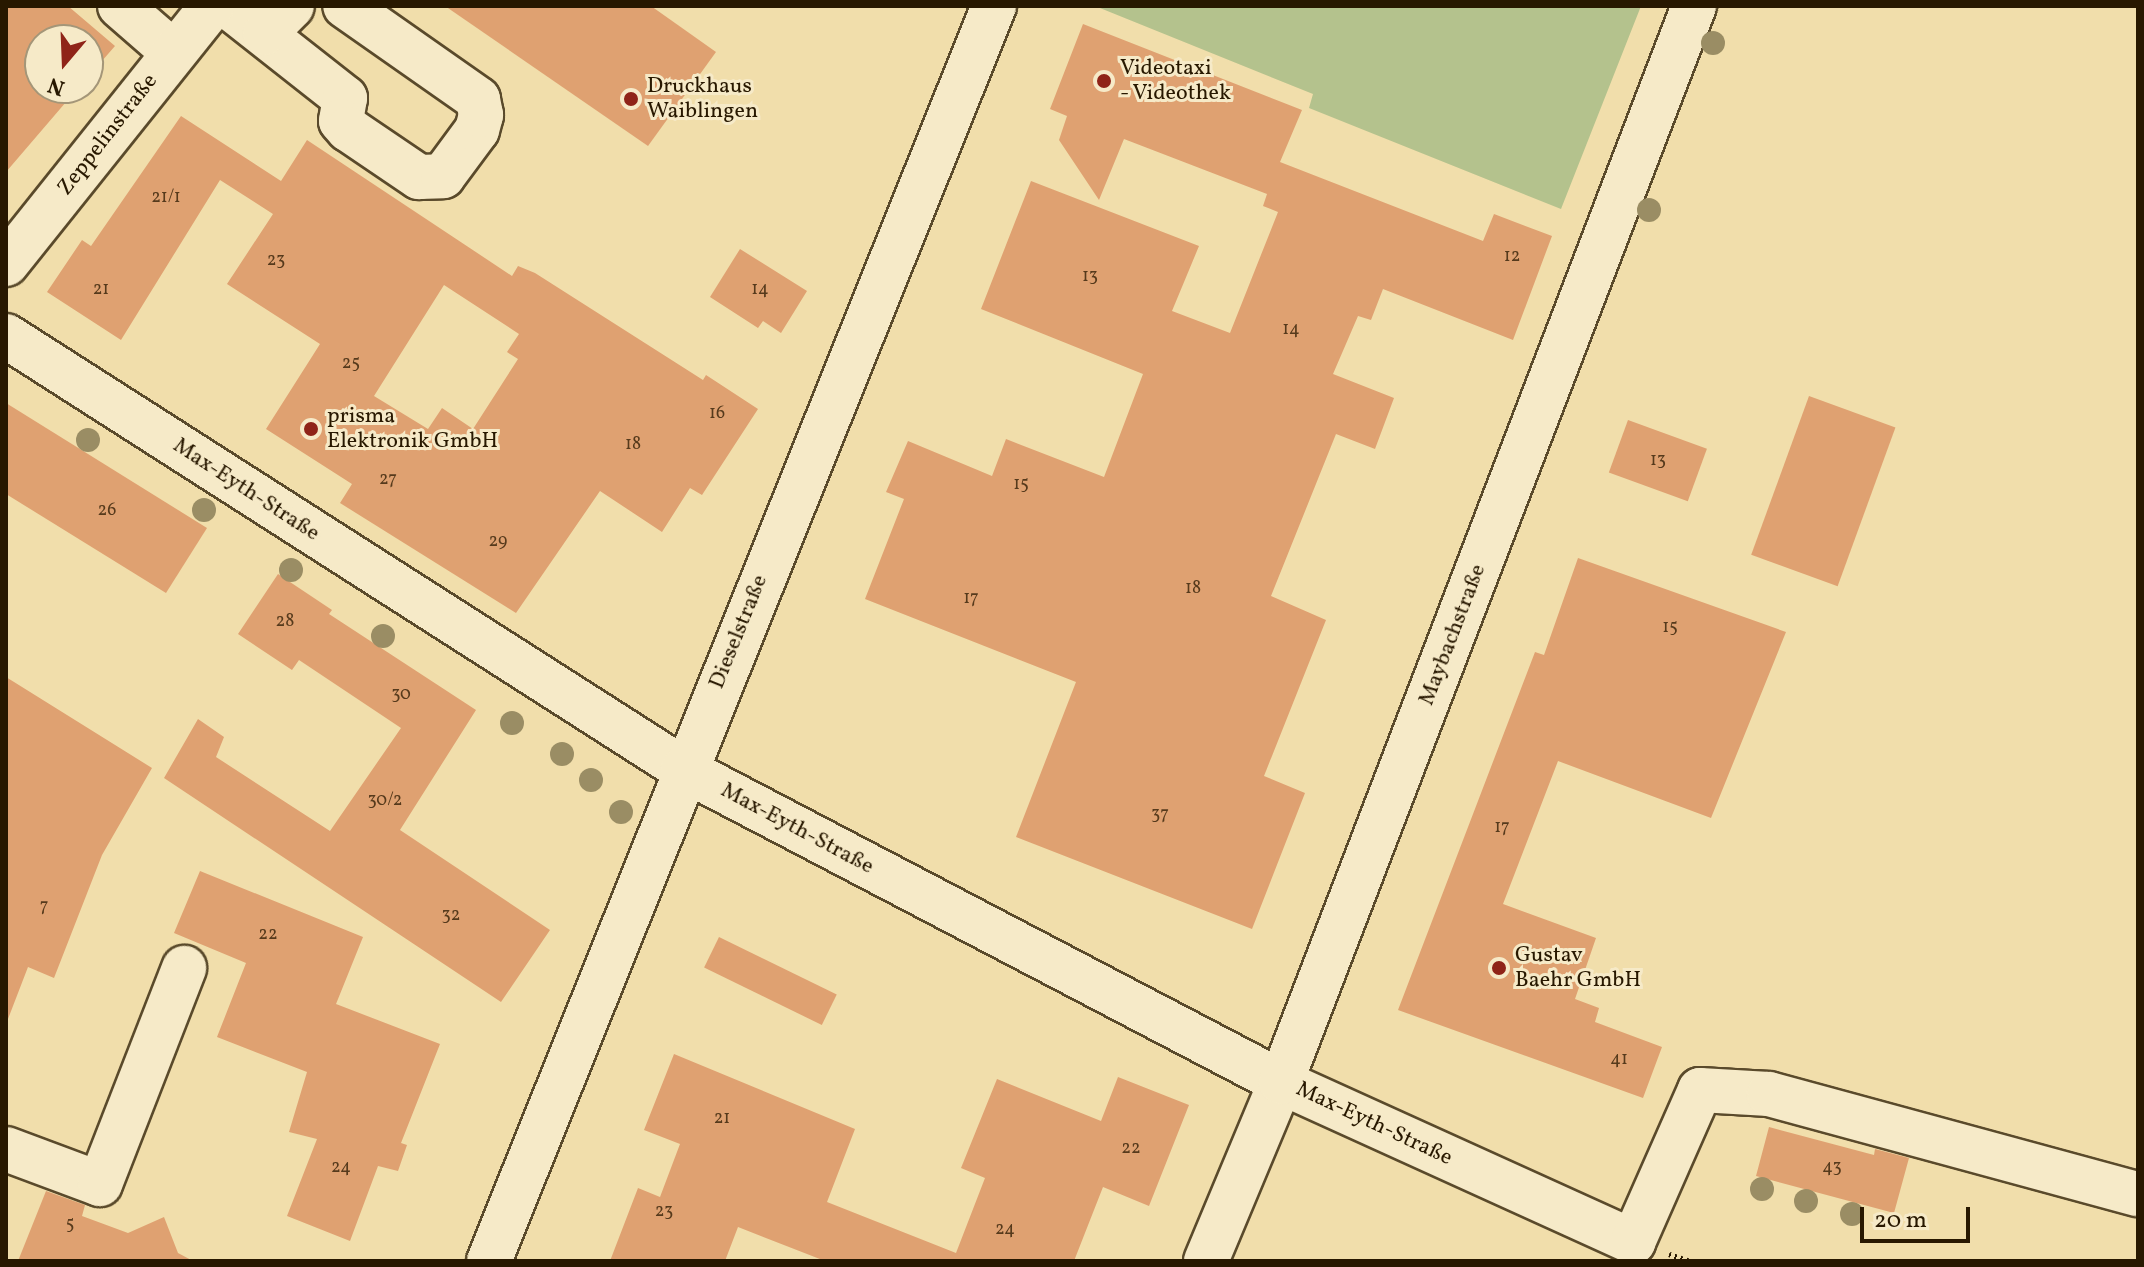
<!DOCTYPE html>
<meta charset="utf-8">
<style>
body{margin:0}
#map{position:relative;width:2144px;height:1267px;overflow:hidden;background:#f1deab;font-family:Vollkorn,serif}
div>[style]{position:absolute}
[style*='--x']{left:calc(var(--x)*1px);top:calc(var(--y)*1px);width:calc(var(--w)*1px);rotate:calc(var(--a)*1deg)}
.green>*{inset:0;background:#b4c28d}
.building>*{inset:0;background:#dfa171;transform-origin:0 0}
.path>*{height:5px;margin-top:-2.5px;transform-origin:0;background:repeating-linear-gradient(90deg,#281800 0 2px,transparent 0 6px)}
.roads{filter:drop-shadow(2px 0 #5a4a2b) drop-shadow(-2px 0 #5a4a2b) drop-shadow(0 2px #5a4a2b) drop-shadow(0 -2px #5a4a2b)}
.minor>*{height:44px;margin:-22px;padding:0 22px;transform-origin:22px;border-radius:22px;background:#f6eac8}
.trees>*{width:24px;height:24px;margin:-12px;border-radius:50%;background:#9a8d64}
.dots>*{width:22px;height:22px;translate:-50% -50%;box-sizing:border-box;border:4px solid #f6eac8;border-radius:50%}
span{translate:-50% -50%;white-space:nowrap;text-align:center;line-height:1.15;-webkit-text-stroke:6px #f6eac8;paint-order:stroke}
.number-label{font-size:18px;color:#563a1c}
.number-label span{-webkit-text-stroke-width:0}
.poi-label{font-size:22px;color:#281800}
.left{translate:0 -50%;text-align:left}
.street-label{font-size:22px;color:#281800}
.frame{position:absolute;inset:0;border:8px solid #281800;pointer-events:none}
.north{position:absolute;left:24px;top:24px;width:80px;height:80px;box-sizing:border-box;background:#f6eac8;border:2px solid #a49678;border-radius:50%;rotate:199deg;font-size:22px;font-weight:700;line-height:32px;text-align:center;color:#281800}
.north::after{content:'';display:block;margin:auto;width:28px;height:36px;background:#8f2418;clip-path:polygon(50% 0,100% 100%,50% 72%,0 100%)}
.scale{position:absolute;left:1860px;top:1207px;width:110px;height:36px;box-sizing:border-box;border:4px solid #281800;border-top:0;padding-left:10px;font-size:24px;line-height:28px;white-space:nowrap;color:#281800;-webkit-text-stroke:6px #f6eac8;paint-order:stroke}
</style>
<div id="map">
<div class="green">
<div style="clip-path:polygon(1095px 6px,1641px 6px,1561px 209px,1309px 108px,1313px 94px)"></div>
</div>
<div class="building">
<div style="clip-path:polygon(6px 6px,68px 6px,115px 46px,88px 77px,88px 40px,40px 40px,40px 88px,78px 88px,6px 172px)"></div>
<div style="clip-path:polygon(445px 6px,651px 6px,716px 52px,648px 146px)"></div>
<div style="clip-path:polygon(1083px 24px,1302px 110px,1280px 162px,1483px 241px,1494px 214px,1552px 236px,1513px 340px,1383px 289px,1371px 320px,1358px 316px,1333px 374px,1394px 398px,1375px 449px,1336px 434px,1271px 596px,1326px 620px,1264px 776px,1305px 793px,1252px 929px,1016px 837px,1076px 682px,865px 599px,904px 499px,886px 492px,908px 441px,992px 476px,1006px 439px,1104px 477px,1143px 374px,981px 309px,1031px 181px,1199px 246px,1172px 311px,1230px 333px,1278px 212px,1263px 206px,1267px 194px,1124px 139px,1099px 200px,1059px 140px,1067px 116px,1050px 109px)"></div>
<div style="clip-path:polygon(evenodd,181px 116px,281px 181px,307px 140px,512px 276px,518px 266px,535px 273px,703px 380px,706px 375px,758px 409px,702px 495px,690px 488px,662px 532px,600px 491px,516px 613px,340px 503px,352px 484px,266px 429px,320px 344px,227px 284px,273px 214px,220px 180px,121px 340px,47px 292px,82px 240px,91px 246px,181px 116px,444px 285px,519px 334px,507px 352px,518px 359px,473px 429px,442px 408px,428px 429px,374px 396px,444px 285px)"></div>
<div style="clip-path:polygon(740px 249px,807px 291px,781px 333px,763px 321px,758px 328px,710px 297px)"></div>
<div style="left:1809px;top:396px;width:92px;height:169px;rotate:20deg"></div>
<div style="clip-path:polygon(6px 403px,207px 528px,166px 593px,6px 494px)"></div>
<div style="left:1628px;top:420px;width:84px;height:56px;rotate:20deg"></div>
<div style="clip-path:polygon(1578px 558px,1786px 632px,1711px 818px,1558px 761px,1503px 904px,1596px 938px,1575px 999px,1599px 1008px,1595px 1022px,1662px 1047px,1643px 1098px,1398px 1010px,1535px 652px,1544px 655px)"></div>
<div style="clip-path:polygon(278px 574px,332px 610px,329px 614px,476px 710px,400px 830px,550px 930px,501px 1002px,164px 778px,198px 719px,224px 737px,216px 757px,330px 831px,401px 728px,299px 660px,292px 670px,238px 634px)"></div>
<div style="clip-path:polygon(6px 677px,152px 768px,102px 855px,54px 978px,28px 967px,8px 1019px)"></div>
<div style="clip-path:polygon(200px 871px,363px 937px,336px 1004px,440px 1044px,401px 1143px,407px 1145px,398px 1171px,378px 1166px,350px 1241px,287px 1216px,317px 1139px,289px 1132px,307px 1072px,217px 1037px,246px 963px,174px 933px)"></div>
<div style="left:719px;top:937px;width:131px;height:34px;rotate:26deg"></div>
<div style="clip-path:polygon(674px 1054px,855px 1129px,827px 1202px,956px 1253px,985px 1178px,961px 1168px,997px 1079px,1101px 1121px,1118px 1077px,1189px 1105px,1149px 1206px,1103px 1187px,1074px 1261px,825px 1261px,738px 1227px,725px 1261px,610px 1261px,638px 1188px,660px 1197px,680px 1144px,644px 1130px)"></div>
<div style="clip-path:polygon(1769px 1127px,1874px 1155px,1875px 1149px,1909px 1158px,1894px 1213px,1756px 1176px)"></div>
<div style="clip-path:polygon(46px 1191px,85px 1205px,82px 1216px,128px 1233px,164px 1217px,178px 1253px,193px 1261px,18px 1261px)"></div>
</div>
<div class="path">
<div style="--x:1669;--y:1254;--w:23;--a:18"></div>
</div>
<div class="roads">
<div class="minor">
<div style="--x:120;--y:6;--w:70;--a:41"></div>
<div style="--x:228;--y:6;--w:149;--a:38.2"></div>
<div style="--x:345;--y:98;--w:23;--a:100"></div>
<div style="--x:341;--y:121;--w:11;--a:49"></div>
<div style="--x:348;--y:129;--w:86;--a:34.1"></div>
<div style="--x:419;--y:177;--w:24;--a:-2"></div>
<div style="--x:443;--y:176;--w:57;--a:-53.5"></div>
<div style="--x:477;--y:130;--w:16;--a:-75"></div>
<div style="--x:481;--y:115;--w:16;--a:-101"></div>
<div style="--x:478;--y:99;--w:162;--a:-145"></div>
<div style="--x:265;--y:33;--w:38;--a:-45"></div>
<div style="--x:6;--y:264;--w:330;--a:-51.4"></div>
<div style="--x:6;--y:336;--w:804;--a:32.6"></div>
<div style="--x:683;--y:769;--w:675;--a:27.63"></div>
<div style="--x:1281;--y:1082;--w:387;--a:24.4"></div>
<div style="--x:1633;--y:1242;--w:166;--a:-66.2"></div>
<div style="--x:1700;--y:1090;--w:69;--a:3.3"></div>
<div style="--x:1769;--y:1094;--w:382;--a:15.2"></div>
<div style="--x:6;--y:1149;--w:100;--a:20.4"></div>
<div style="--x:100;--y:1184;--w:232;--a:-68.7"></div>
<div style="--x:489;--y:1261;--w:1353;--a:-68.08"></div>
<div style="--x:1206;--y:1261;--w:194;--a:-67.3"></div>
<div style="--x:1281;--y:1082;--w:1153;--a:-69"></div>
</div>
</div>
<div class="trees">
<div style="left:1713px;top:43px"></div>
<div style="left:1649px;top:210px"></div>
<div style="left:88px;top:440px"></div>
<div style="left:204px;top:510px"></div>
<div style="left:291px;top:570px"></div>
<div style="left:383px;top:636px"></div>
<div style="left:512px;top:723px"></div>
<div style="left:562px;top:754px"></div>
<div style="left:591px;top:780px"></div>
<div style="left:621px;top:812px"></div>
<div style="left:1762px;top:1189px"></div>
<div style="left:1806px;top:1201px"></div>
<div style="left:1852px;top:1214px"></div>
</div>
<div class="dots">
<div style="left:1104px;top:81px;background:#8f2418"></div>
<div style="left:631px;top:99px;background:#8f2418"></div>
<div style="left:311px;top:429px;background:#8f2418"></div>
<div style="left:1499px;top:968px;background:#8f2418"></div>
</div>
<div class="number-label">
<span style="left:166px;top:198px">21/1</span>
<span style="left:1512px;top:257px">12</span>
<span style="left:276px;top:261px">23</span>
<span style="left:1090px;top:277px">13</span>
<span style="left:101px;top:290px">21</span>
<span style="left:760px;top:290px">14</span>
<span style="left:1291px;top:330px">14</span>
<span style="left:351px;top:364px">25</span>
<span style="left:717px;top:414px">16</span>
<span style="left:633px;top:445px">18</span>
<span style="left:1658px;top:461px">13</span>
<span style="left:388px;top:480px">27</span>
<span style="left:1021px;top:485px">15</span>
<span style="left:107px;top:511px">26</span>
<span style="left:498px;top:542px">29</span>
<span style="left:1193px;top:589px">18</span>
<span style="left:971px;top:599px">17</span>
<span style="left:285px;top:622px">28</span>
<span style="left:1670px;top:628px">15</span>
<span style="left:401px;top:695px">30</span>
<span style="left:385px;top:801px">30/2</span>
<span style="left:1160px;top:815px">37</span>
<span style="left:1502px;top:828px">17</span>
<span style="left:44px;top:907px">7</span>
<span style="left:451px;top:916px">32</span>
<span style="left:268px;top:935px">22</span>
<span style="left:1619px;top:1060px">41</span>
<span style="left:722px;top:1119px">21</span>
<span style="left:1131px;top:1149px">22</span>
<span style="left:341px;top:1168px">24</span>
<span style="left:1832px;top:1168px">43</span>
<span style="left:664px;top:1212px">23</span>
<span style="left:70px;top:1225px">5</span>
<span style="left:1005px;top:1230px">24</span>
</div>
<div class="poi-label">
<span class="left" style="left:1120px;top:81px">Videotaxi<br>- Videothek</span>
<span class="left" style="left:647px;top:99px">Druckhaus<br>Waiblingen</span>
<span class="left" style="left:327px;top:429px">prisma<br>Elektronik GmbH</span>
<span class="left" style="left:1515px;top:968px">Gustav<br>Baehr GmbH</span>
</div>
<div class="street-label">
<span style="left:108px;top:135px;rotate:-52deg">Zeppelinstraße</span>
<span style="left:246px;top:490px;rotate:33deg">Max-Eyth-Straße</span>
<span style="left:739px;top:632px;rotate:-68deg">Dieselstraße</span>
<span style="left:1453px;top:635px;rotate:-69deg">Maybachstraße</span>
<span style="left:797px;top:829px;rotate:28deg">Max-Eyth-Straße</span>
<span style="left:1374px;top:1124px;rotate:25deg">Max-Eyth-Straße</span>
</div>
<div class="frame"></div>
<div class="north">N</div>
<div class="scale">20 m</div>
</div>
